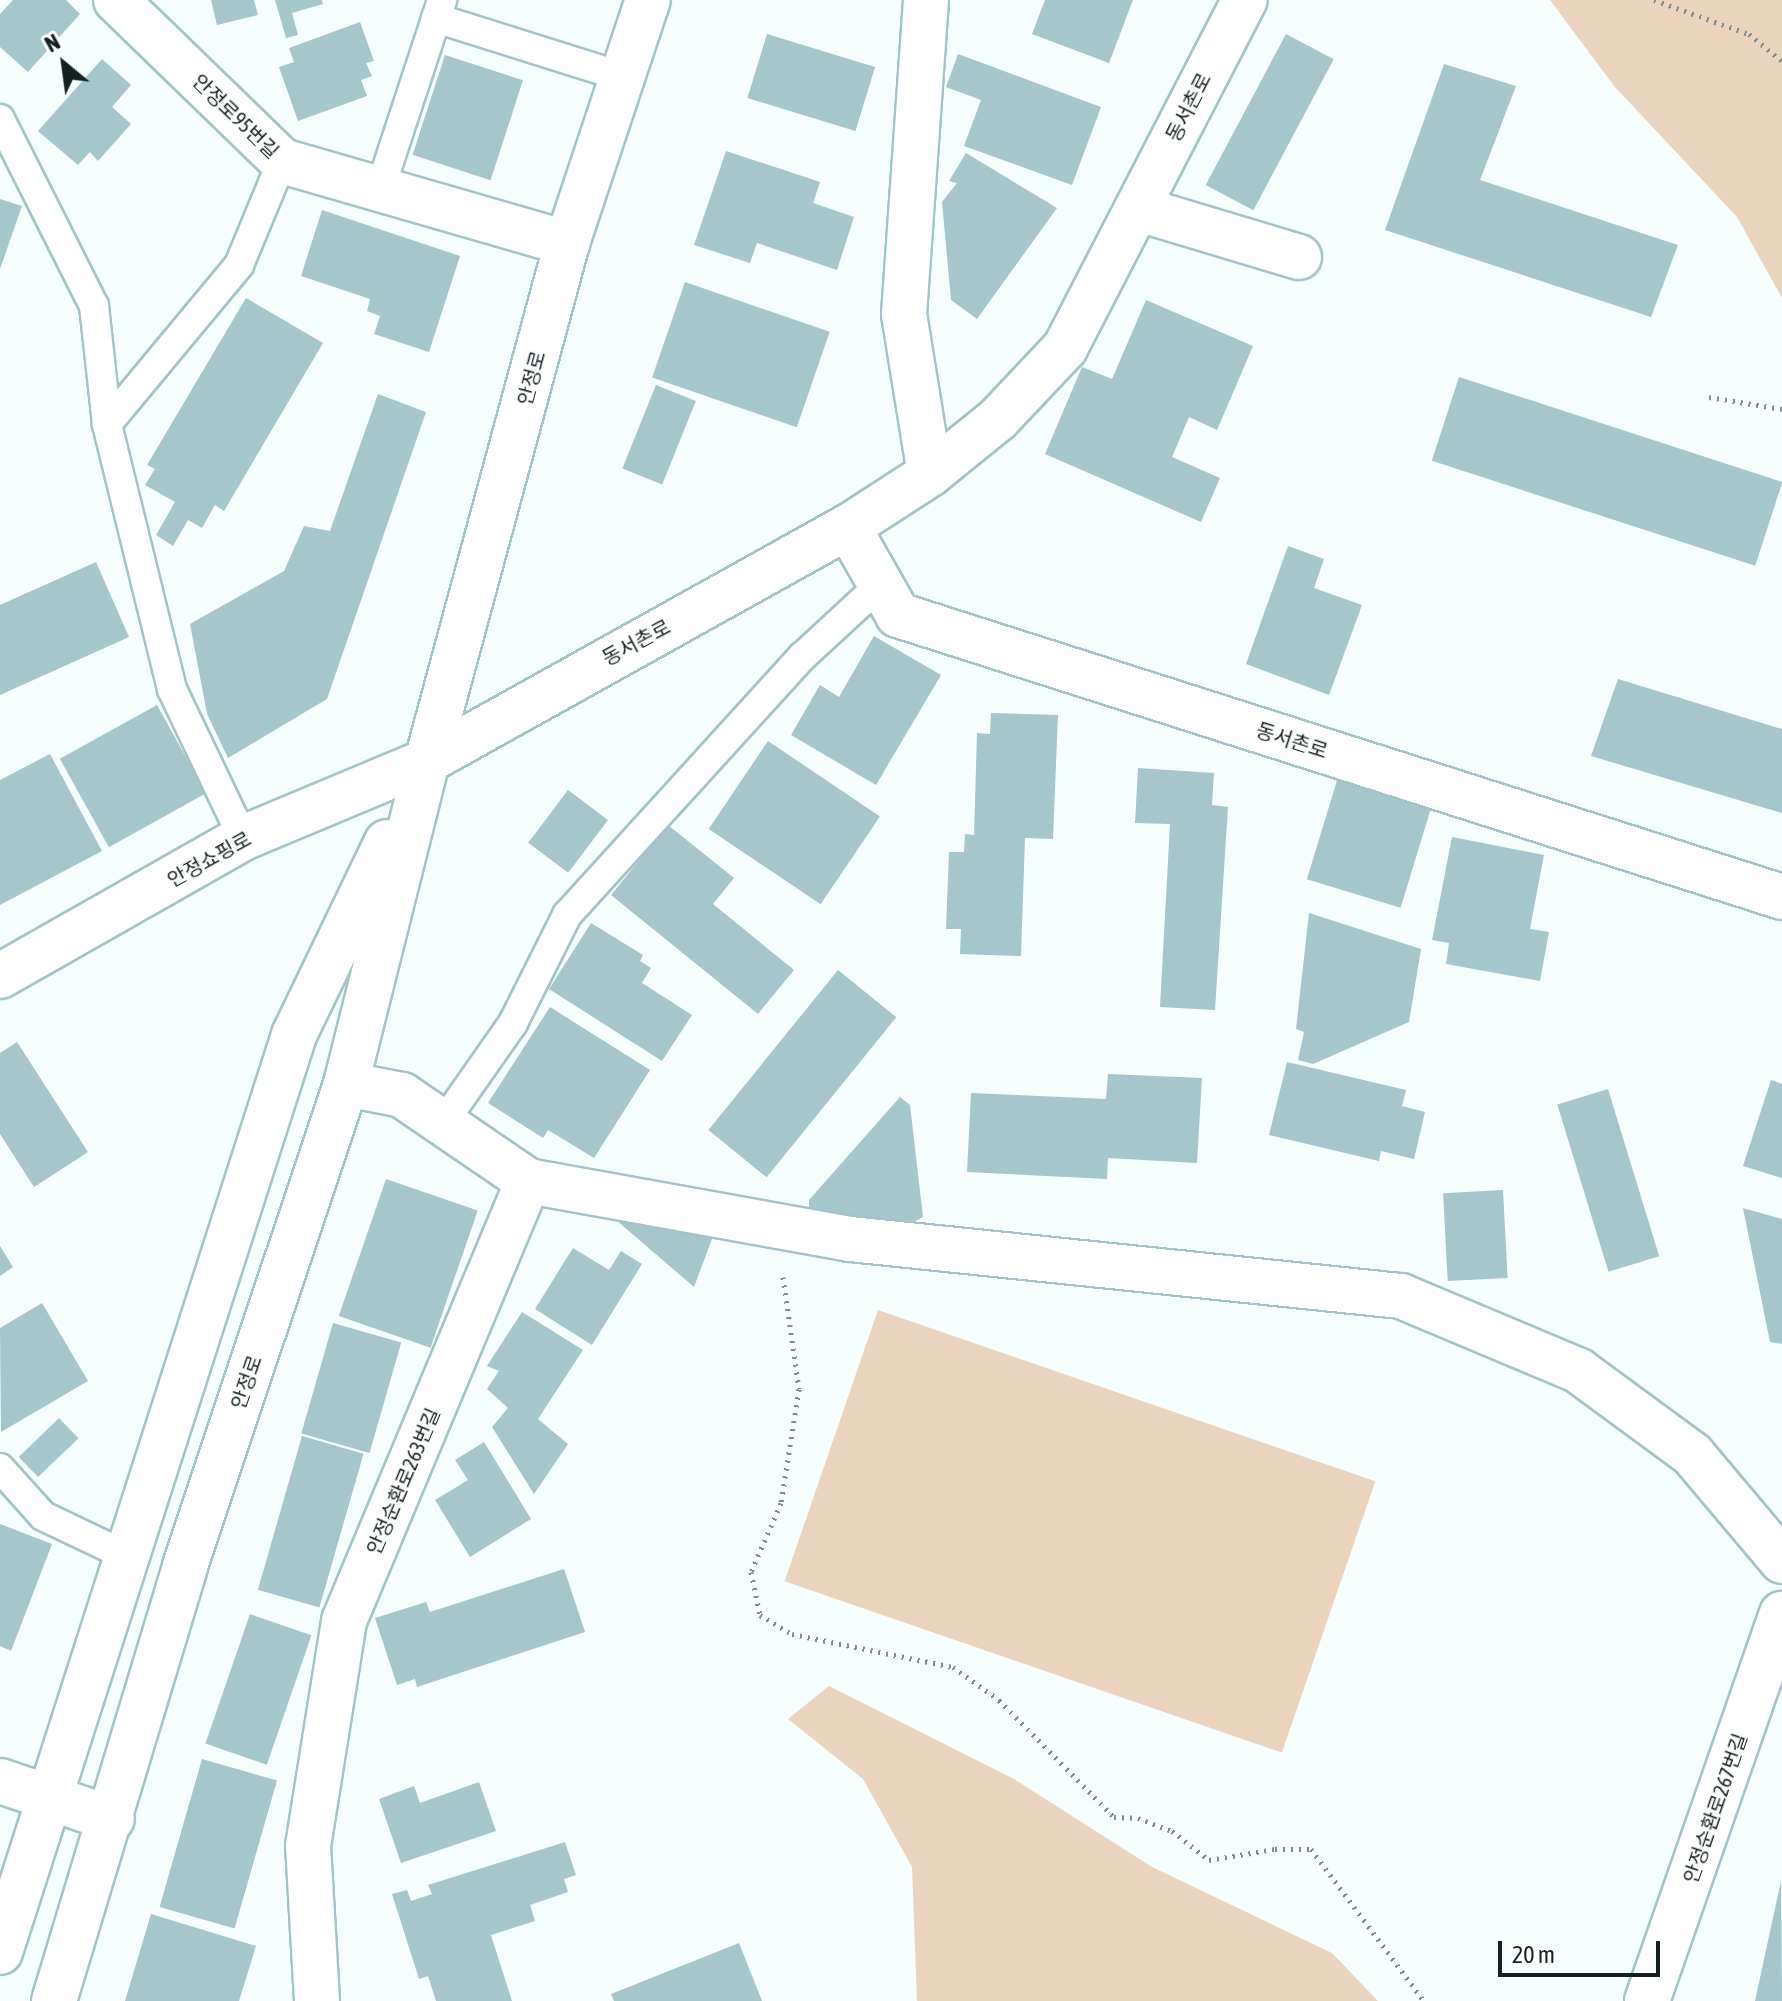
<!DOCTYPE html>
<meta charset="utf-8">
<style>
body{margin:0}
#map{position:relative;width:1782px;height:2001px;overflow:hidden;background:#f6fdfd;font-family:"Asap Condensed","Noto Sans KR",sans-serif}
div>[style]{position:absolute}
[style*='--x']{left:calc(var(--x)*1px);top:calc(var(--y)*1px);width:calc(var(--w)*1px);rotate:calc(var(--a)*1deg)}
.green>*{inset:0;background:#ead4bd;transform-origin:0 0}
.building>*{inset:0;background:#a5c6ca;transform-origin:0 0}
.path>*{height:5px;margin-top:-2.5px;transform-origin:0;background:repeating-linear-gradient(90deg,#818b8c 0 2px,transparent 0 8px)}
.roads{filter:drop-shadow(2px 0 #a2c3c7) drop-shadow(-2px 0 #a2c3c7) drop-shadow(0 2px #a2c3c7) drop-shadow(0 -2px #a2c3c7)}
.lane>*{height:28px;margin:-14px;padding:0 14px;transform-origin:14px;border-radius:14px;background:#fff}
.street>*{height:44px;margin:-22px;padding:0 22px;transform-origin:22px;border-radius:22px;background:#fff}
.secondary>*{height:44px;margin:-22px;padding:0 22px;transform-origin:22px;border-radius:22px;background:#fff}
span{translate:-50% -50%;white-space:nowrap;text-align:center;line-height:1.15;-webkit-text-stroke:6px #fff;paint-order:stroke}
.street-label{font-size:20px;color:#142022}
.north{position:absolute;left:24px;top:24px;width:80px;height:80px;-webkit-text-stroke:6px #fff;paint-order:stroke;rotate:331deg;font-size:22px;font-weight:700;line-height:32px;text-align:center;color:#142022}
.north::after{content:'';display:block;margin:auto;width:28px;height:36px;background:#142022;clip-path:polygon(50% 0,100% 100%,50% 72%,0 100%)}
.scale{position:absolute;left:1498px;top:1941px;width:162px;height:36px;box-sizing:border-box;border:4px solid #142022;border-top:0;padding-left:10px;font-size:24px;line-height:28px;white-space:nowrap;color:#142022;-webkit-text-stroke:6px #fff;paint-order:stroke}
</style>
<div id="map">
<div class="green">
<div style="clip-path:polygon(1550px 0,1782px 0,1782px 298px,1737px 217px,1614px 86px)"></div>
<div style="left:878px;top:1310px;width:526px;height:287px;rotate:19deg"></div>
<div style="clip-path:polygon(829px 1686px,1014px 1779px,1152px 1867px,1332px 1953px,1378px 2001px,917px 2001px,912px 1867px,863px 1779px,788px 1719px)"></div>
</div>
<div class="building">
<div style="clip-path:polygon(13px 0,66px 0,80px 14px,28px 72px,0 47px,0 14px)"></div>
<div style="clip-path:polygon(211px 0,254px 0,258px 15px,217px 25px)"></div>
<div style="clip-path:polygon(275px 0,322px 0,323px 4px,292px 13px,298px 35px,286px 38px)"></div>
<div style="clip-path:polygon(1045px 0,1133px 0,1109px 63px,1032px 34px)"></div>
<div style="clip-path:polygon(360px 22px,374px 61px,366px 63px,372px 76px,361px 80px,367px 96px,298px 121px,279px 67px,294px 62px,289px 48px)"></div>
<div style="left:767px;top:34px;width:113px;height:67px;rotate:17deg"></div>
<div style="left:1286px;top:34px;width:54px;height:171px;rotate:28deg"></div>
<div style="clip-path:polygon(958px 54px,1101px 107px,1072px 185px,964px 146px,981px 100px,946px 87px)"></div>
<div style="left:445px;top:55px;width:82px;height:105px;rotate:18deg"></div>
<div style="clip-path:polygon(102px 59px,131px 85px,112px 107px,131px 124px,98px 161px,90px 152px,78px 165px,38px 131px)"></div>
<div style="clip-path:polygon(1444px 64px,1516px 86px,1480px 180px,1678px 245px,1651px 317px,1385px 230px)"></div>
<div style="clip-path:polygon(726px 151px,820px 182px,813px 203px,854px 217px,837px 270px,757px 243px,750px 263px,694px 245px)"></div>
<div style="clip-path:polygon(966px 153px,1057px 208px,977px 319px,951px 300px,942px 202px,957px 183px,949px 181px)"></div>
<div style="clip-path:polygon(0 199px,22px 206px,0 269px)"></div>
<div style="clip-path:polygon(322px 210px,460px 256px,429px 352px,374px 334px,380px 316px,367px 311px,370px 299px,301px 276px)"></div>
<div style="left:685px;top:282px;width:153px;height:101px;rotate:19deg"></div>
<div style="clip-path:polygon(246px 298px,323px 343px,224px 511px,215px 505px,202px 528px,188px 520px,173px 546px,156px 535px,175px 502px,145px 485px,155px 469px,147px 465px)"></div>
<div style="clip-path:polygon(1146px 300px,1253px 346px,1217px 430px,1189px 417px,1172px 457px,1220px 478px,1201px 522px,1045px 454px,1082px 367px,1112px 379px)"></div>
<div style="left:1459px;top:377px;width:340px;height:88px;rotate:18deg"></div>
<div style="left:656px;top:385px;width:43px;height:90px;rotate:22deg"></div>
<div style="clip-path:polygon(378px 394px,426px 412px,327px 699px,228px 758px,207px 714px,190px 624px,284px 571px,304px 526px,330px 531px)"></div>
<div style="clip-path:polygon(1288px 546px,1324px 559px,1314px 588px,1362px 605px,1329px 695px,1246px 664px)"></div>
<div style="clip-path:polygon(96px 562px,129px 637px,0 695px,0 605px)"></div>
<div style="clip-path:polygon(874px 636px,941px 675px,876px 785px,791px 735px,820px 685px,839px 697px)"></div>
<div style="clip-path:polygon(1618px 679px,1782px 729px,1782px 813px,1591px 756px)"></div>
<div style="left:157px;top:705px;width:101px;height:111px;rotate:61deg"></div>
<div style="clip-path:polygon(991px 713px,1058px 715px,1053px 839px,1025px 838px,1021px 956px,960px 954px,961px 929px,946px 929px,949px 852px,964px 852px,965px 834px,974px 835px,977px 733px,990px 734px)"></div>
<div style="left:768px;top:741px;width:135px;height:106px;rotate:34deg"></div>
<div style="clip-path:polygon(50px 754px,102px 851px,0 905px,0 780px)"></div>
<div style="clip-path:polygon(1138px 768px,1214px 773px,1212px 805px,1228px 807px,1215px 1010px,1160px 1007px,1170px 824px,1135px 823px)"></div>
<div style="left:1339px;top:774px;width:98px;height:110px;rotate:17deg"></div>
<div style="left:568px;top:790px;width:50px;height:66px;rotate:37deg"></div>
<div style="clip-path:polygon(668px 825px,734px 878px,713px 904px,794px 970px,758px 1014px,611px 895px)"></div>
<div style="clip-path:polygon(1452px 837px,1544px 855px,1530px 929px,1549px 932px,1540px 981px,1446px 964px,1449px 943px,1432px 940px)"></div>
<div style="clip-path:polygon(1309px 913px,1421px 949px,1409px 1022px,1313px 1064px,1298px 1060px,1304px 1032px,1296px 1029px)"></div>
<div style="clip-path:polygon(591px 923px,643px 955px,640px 961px,651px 968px,642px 983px,692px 1015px,662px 1061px,549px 989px)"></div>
<div style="left:838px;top:970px;width:75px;height:206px;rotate:39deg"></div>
<div style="clip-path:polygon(550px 1007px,650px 1070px,594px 1158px,548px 1130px,543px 1138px,488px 1103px)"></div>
<div style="clip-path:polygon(17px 1042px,88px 1152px,34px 1187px,0 1134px,0 1053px)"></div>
<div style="clip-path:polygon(1287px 1062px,1406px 1090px,1402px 1106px,1425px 1112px,1414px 1159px,1381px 1151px,1379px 1161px,1269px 1135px)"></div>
<div style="clip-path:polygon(1108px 1074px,1202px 1078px,1197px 1163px,1108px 1158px,1107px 1179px,967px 1172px,971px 1093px,1106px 1099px)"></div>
<div style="clip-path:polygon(1771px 1080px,1782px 1084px,1782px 1178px,1743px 1166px)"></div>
<div style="left:1608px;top:1089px;width:175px;height:53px;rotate:73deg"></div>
<div style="clip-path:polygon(900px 1097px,910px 1105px,923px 1217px,908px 1225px,809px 1210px,809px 1200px)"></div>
<div style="left:386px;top:1179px;width:97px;height:145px;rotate:19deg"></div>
<div style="left:1503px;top:1190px;width:88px;height:60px;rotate:87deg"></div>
<div style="clip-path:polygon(622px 1203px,715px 1231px,694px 1287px,616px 1220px)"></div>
<div style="clip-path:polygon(1743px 1208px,1782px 1219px,1782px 1344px,1770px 1342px)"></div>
<div style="clip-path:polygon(0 1246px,13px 1267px,0 1276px)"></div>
<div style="clip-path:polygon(573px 1248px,609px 1270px,621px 1251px,642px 1264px,592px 1345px,535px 1309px)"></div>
<div style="clip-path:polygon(42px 1303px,88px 1381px,1px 1432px,0 1328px)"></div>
<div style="clip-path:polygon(522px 1312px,583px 1350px,538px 1419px,568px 1444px,534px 1494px,492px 1427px,508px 1408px,487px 1389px,499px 1371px,487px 1366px)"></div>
<div style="left:333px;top:1323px;width:71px;height:115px;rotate:16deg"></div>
<div style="left:59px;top:1418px;width:28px;height:56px;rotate:46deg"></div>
<div style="left:302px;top:1436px;width:64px;height:160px;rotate:16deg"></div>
<div style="clip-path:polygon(484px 1442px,531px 1519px,470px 1557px,435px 1500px,468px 1480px,455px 1460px)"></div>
<div style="clip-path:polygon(0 1524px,52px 1544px,11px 1651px,0 1646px)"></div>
<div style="clip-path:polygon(564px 1569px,585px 1632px,417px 1687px,415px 1679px,397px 1685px,375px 1618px,426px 1602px,430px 1612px)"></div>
<div style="left:250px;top:1614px;width:65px;height:137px;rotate:19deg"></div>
<div style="left:202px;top:1759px;width:78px;height:154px;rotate:16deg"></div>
<div style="clip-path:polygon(479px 1782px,496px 1831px,401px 1863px,379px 1799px,414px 1786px,420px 1803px)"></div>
<div style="clip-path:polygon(565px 1842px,576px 1875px,564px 1879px,568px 1892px,530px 1905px,535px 1921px,491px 1935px,512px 2001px,436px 2001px,428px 1976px,419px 1979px,392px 1894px,407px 1890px,411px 1901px,432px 1894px,428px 1885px)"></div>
<div style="clip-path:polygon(1781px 1881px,1782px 2001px,1755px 2001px)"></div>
<div style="clip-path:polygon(151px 1914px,256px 1946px,239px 2001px,125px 2001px)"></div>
<div style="clip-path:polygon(739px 1943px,762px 2001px,614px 2001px,611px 1994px)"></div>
</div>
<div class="path">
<div style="--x:1654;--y:0;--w:101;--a:19.7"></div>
<div style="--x:1749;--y:34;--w:43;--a:39.3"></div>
<div style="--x:1709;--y:397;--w:74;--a:9.3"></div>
<div style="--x:783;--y:1277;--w:113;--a:81.9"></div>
<div style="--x:799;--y:1389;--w:115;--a:99"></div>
<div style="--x:781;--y:1503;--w:75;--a:113.5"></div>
<div style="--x:751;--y:1572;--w:44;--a:78.2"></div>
<div style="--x:760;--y:1615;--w:37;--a:31"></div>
<div style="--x:792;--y:1634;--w:164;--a:11.6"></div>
<div style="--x:953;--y:1667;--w:57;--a:35.7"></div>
<div style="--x:999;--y:1700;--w:164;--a:45.5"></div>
<div style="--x:1114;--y:1817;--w:24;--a:2"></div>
<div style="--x:1138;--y:1818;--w:36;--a:21"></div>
<div style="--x:1172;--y:1831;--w:47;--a:38.1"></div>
<div style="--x:1209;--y:1860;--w:67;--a:-9.5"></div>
<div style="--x:1275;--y:1849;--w:36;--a:0"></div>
<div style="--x:1311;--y:1849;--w:189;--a:53.4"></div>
</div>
<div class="roads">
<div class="lane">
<div style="--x:436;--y:18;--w:196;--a:17.5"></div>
<div style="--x:0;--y:119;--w:209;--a:63.3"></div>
<div style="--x:94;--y:306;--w:119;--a:83.7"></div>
<div style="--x:380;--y:189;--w:199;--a:-71.8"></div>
<div style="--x:243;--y:838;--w:165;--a:-115.5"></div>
<div style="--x:172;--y:689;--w:273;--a:-103.8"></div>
<div style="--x:107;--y:424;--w:207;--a:-50.3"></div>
<div style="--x:239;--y:265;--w:113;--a:-67.5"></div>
<div style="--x:443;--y:1123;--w:122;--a:-55"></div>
<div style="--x:513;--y:1023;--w:121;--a:-63.4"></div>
<div style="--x:567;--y:915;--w:350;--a:-47.7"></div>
<div style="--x:803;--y:656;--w:106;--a:-42.7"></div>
<div style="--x:0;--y:1468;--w:64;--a:48.1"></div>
<div style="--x:43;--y:1516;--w:91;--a:25.4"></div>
</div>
<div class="street">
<div style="--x:116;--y:0;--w:231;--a:44.1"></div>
<div style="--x:282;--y:161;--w:297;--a:16.1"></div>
<div style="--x:926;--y:0;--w:315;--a:94"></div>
<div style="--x:904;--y:314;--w:162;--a:80.8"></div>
<div style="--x:1139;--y:209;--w:167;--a:16.7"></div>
<div style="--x:528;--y:1181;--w:327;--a:10.2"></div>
<div style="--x:850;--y:1239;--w:554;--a:5.91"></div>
<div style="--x:1401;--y:1296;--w:193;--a:22.8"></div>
<div style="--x:1579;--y:1371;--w:140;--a:36.3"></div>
<div style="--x:1692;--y:1454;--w:140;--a:49.9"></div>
<div style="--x:0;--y:1781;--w:118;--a:18.7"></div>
<div style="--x:317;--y:2001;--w:155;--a:-93.3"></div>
<div style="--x:308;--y:1846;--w:228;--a:-80.9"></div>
<div style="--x:344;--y:1621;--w:477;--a:-67.3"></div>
<div style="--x:528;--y:1181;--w:153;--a:-145.7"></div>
<div style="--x:402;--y:1095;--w:57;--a:-168.9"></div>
</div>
<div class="secondary">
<div style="--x:848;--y:527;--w:101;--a:60.4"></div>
<div style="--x:898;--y:615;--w:928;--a:17.69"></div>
<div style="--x:0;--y:976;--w:279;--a:-29.6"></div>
<div style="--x:243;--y:838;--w:199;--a:-22.7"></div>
<div style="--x:427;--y:761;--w:482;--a:-29.1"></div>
<div style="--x:848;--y:527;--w:98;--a:-32.9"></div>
<div style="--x:930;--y:474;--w:87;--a:-39"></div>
<div style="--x:998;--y:419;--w:98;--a:-46.7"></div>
<div style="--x:1065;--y:348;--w:392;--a:-62.7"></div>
<div style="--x:0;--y:1952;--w:963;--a:-72.22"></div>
<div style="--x:294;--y:1035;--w:214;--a:-64.3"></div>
<div style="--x:54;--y:2001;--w:454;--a:-73.2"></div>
<div style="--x:185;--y:1566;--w:508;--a:-71.53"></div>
<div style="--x:346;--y:1084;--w:333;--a:-75.9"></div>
<div style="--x:427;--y:761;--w:537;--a:-74.88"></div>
<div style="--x:567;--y:243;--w:256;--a:-71.6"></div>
<div style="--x:1647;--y:2001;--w:410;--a:-70.8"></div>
</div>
</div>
<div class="street-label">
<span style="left:1188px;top:107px;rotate:-63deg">동서촌로</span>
<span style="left:236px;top:116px;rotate:44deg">안정로95번길</span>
<span style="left:531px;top:378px;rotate:-75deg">안정로</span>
<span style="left:636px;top:642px;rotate:-28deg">동서촌로</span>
<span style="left:1292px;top:740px;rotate:18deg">동서촌로</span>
<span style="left:209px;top:859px;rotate:-29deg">안정쇼핑로</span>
<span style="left:246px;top:1382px;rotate:-71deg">안정로</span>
<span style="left:403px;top:1481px;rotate:-67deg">안정순환로263번길</span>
<span style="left:1715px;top:1808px;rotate:-71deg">안정순환로267번길</span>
</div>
<div class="north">N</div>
<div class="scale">20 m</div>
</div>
